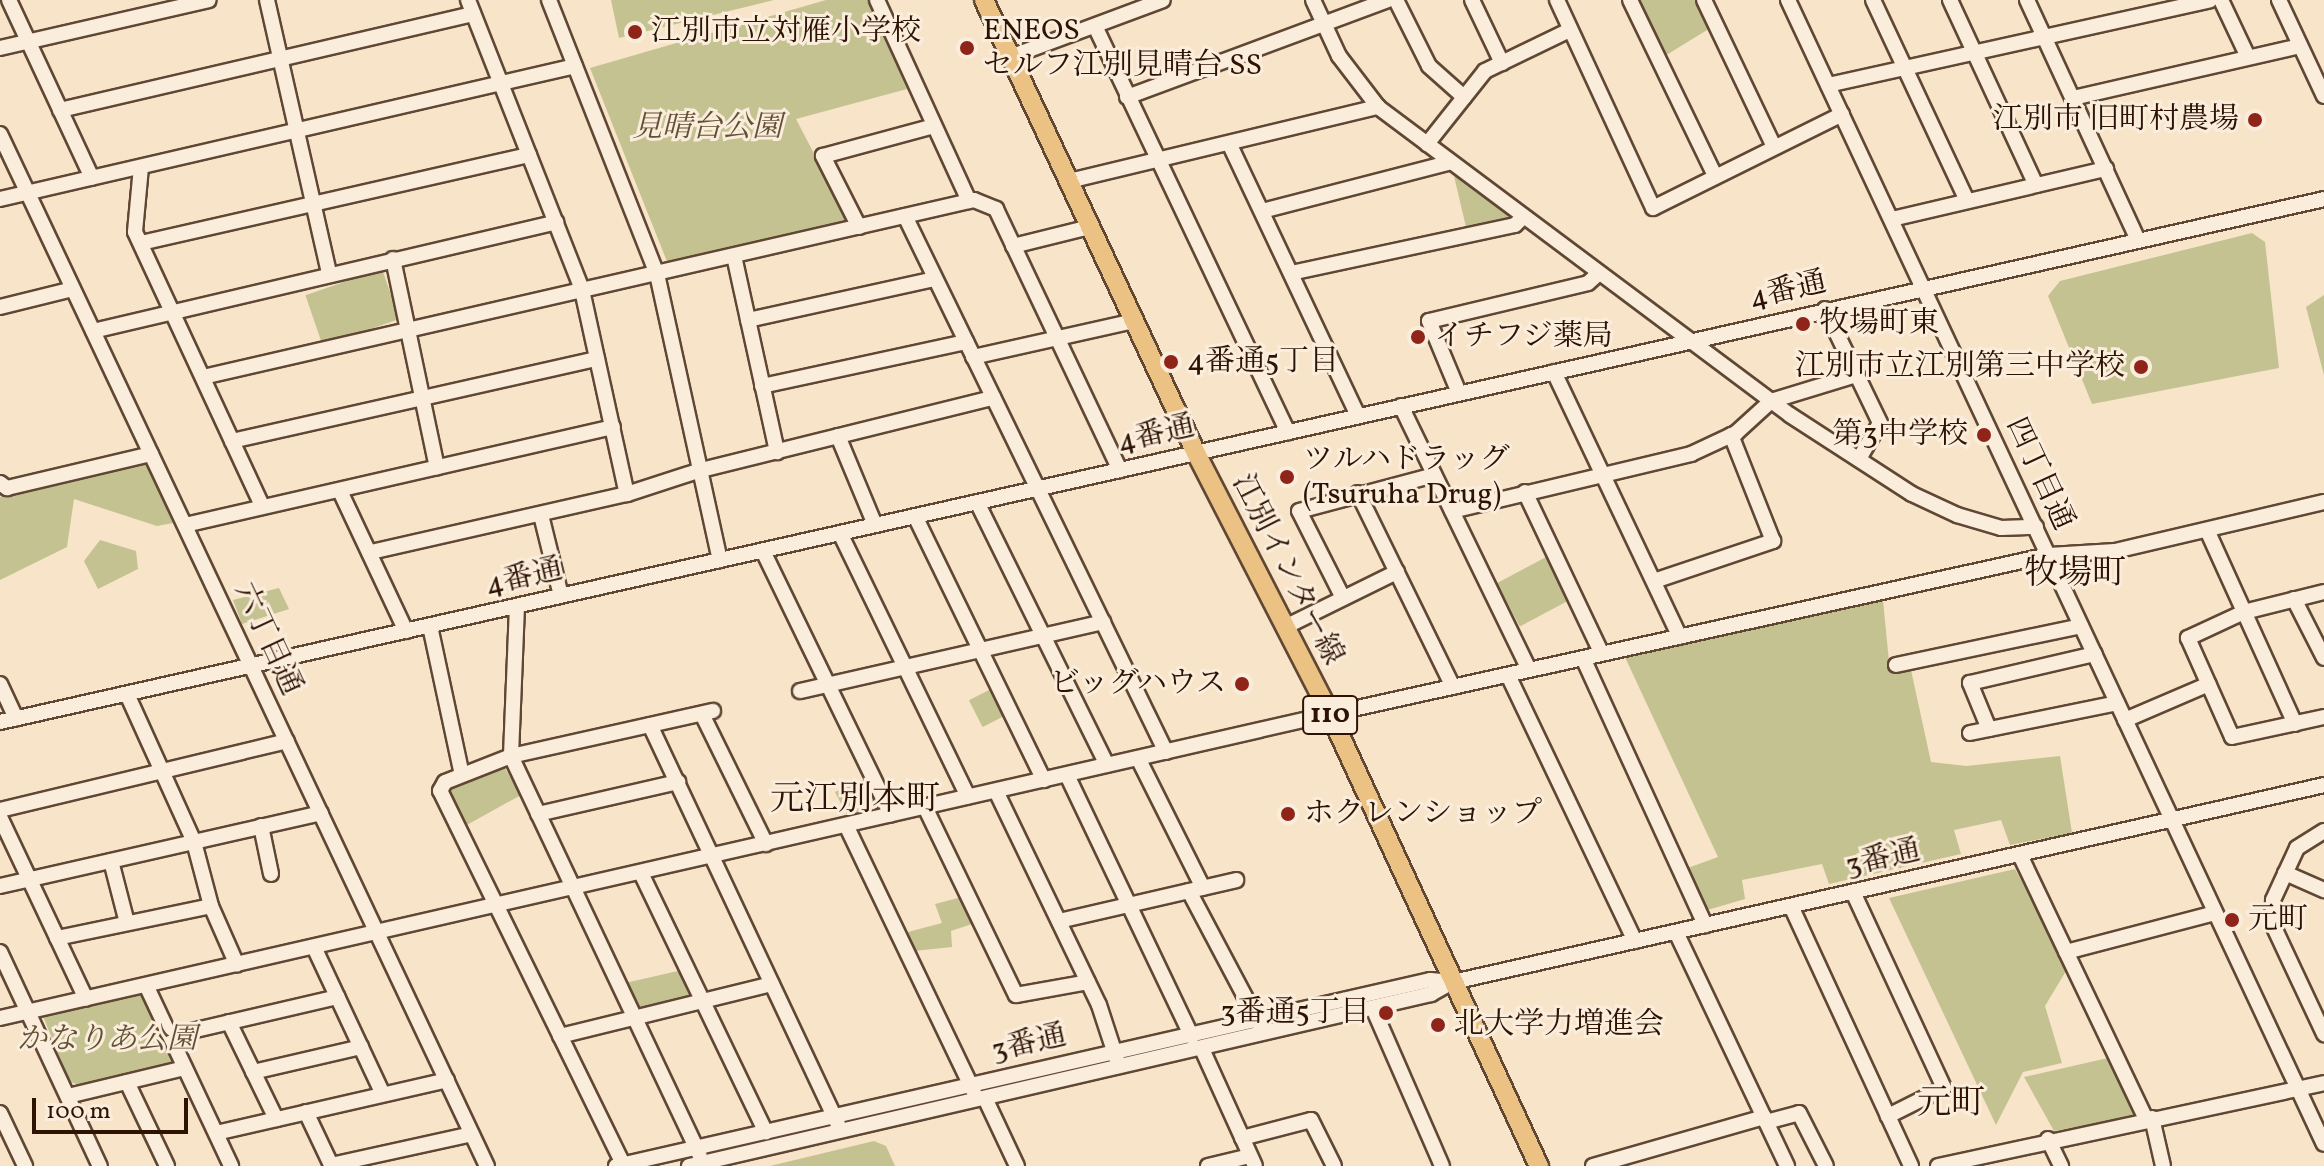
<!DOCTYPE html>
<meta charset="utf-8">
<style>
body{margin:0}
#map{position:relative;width:2324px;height:1166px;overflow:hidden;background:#f7e4c9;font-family:Vollkorn,"Noto Serif JP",serif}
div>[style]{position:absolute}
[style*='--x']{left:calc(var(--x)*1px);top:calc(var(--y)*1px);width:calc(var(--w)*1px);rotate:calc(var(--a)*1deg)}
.green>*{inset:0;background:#c4c291;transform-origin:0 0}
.roads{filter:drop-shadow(2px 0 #604734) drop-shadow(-2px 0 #604734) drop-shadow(0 2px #604734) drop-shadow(0 -2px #604734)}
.minor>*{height:14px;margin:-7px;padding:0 7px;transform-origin:7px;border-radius:7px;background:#faeddc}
.major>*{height:18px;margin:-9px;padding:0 9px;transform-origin:9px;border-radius:9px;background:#ecc284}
.dots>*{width:22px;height:22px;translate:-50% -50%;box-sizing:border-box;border:4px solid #faeddc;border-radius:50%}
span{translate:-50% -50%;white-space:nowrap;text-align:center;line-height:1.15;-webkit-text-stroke:6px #faeddc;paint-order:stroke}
.shield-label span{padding:2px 6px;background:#faeddc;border:2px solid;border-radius:6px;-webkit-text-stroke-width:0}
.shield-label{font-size:28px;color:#2e1302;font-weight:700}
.poi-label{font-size:30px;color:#2e1302}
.left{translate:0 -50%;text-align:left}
.right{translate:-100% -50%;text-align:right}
.park-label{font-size:30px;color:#625034;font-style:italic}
.street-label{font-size:30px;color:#2e1302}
.quarter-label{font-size:34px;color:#2e1302}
.scale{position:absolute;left:32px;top:1098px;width:156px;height:36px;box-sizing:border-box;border:4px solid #2e1302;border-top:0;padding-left:10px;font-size:24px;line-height:28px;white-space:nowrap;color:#2e1302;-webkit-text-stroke:6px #faeddc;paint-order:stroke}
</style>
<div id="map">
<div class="green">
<div style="clip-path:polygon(611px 0,774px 0,619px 38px)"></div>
<div style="clip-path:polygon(826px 0,870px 0,907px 89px,796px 119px,846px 215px,845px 221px,668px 264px,590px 68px)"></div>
<div style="clip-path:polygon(1635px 0,1700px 0,1712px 27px,1663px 57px)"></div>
<div style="clip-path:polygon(1454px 176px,1467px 181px,1509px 215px,1504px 221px,1466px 227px)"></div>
<div style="clip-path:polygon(2252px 233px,2265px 242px,2279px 368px,2092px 404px,2048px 296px,2060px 281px)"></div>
<div style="left:382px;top:269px;width:53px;height:81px;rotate:71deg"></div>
<div style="clip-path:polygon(2324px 295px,2324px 375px,2306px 307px)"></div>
<div style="clip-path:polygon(146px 463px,173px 523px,157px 526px,74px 499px,67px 547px,0 580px,0 497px)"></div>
<div style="clip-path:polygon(100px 540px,136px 551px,138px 569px,98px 589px,84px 561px)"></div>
<div style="left:1548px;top:556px;width:49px;height:58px;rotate:62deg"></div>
<div style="clip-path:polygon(279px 588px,289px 609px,242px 624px,233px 600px)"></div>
<div style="clip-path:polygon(1883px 600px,1890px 672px,1911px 670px,1931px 762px,1966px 766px,2060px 756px,2072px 833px,2010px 845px,2001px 820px,1954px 830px,1961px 854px,1829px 884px,1822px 864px,1742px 880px,1745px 899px,1704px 911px,1685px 869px,1718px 857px,1624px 655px)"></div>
<div style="left:993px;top:688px;width:30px;height:27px;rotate:63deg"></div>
<div style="clip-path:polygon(503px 765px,521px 795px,465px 826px,449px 792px,452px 785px)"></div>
<div style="clip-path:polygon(868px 778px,879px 802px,875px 810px,847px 815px,835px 792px)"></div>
<div style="clip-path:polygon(2015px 869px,2069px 966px,2045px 1006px,2062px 1063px,2023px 1072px,1996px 1125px,1889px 898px)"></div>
<div style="clip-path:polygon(962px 897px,975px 923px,951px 931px,952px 947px,914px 951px,908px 932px,942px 923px,935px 904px)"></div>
<div style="clip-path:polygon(678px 971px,690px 997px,687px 1001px,641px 1012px,636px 1007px,625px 983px)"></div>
<div style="clip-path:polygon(138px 994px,145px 998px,174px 1061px,170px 1066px,78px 1085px,69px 1081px,43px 1016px)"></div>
<div style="clip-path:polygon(2108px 1058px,2136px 1111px,2131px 1117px,2054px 1131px,2024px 1077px)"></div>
<div style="clip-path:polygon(874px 1141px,886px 1146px,895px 1166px,770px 1166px)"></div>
</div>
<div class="roads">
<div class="minor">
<div style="--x:9;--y:0;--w:196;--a:65"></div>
<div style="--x:267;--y:0;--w:281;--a:77.2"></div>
<div style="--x:468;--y:0;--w:312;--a:68.5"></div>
<div style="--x:582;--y:290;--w:209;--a:77.6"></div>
<div style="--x:549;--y:0;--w:295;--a:68.5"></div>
<div style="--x:657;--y:274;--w:293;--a:77.6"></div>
<div style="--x:877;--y:0;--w:221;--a:65.4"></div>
<div style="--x:1313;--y:0;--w:62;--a:65.1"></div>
<div style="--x:1339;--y:56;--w:64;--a:52.6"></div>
<div style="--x:1378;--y:107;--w:514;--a:36.78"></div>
<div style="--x:1790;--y:415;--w:145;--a:32.9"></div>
<div style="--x:1912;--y:494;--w:50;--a:25"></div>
<div style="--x:1957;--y:515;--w:46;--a:16.5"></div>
<div style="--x:2001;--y:528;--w:35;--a:-2"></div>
<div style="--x:1396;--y:0;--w:74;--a:63.4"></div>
<div style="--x:1429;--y:66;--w:47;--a:41.5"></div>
<div style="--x:1472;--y:0;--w:70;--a:64.5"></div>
<div style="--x:1557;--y:0;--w:229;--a:65.2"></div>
<div style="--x:1653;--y:208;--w:211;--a:-26.4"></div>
<div style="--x:1630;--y:0;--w:195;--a:64.2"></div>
<div style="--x:1704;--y:0;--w:163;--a:64.5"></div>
<div style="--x:1788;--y:0;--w:1263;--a:64.9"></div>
<div style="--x:1873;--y:0;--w:222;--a:64.9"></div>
<div style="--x:1950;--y:0;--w:204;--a:65.1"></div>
<div style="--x:2027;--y:0;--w:264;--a:65.2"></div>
<div style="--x:2221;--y:0;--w:63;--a:64.7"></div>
<div style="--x:2279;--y:0;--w:106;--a:64.9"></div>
<div style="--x:1095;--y:26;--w:450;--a:64.6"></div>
<div style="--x:0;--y:48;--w:214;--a:-12.9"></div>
<div style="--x:1010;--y:57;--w:163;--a:-20.4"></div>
<div style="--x:1828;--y:85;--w:391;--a:-12.5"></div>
<div style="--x:1127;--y:97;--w:278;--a:-20.4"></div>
<div style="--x:2073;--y:98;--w:233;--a:-12.9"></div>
<div style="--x:60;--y:110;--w:424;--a:-13.1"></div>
<div style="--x:0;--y:134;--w:1141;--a:64.74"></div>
<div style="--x:1229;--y:143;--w:302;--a:64.7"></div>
<div style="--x:1427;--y:144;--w:93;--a:-51.5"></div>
<div style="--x:1485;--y:71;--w:94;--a:-25.8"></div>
<div style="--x:141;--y:167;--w:65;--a:95.3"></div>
<div style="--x:135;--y:232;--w:302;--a:65.1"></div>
<div style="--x:1069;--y:181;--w:318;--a:-13.5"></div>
<div style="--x:0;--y:199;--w:590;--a:-13.02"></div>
<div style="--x:1262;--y:211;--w:195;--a:-14.5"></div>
<div style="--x:905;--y:216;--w:596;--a:64.04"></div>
<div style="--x:1892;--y:219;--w:220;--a:-13.2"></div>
<div style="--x:859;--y:227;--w:80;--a:-116.9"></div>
<div style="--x:823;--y:156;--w:115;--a:-15.1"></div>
<div style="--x:141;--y:243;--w:398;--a:-12.8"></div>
<div style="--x:1013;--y:246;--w:79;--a:-13.9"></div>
<div style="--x:734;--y:256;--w:201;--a:77.6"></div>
<div style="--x:393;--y:259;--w:213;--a:78.1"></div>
<div style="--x:1291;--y:273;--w:229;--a:-12.1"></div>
<div style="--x:1515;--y:225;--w:11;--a:-45"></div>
<div style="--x:0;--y:307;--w:75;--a:-13.9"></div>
<div style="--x:1825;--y:309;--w:127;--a:64.2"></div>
<div style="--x:1880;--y:423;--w:42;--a:120.3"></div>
<div style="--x:748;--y:320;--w:191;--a:-12.4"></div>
<div style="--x:93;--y:331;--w:476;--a:-13.2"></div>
<div style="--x:973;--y:357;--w:165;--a:-12.6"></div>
<div style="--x:1554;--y:372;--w:293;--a:64.6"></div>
<div style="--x:203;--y:377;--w:791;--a:-12.93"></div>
<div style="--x:974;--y:200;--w:24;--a:22"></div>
<div style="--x:996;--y:209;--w:289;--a:64.6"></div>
<div style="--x:762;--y:386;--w:209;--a:-12.2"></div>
<div style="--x:1459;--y:393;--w:78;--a:-112.6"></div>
<div style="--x:1429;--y:321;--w:163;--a:-13.4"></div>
<div style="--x:1588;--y:283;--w:13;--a:-42"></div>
<div style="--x:1401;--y:406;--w:293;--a:64.1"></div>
<div style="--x:838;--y:436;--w:96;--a:67.4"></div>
<div style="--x:232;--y:441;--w:374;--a:-12.7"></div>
<div style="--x:0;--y:483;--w:9;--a:36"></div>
<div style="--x:7;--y:488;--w:148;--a:-13.3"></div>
<div style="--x:340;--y:491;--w:155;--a:64.8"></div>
<div style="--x:1525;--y:492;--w:179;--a:64.6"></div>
<div style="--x:1358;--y:493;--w:216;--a:63.9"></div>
<div style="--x:977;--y:502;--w:293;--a:63.7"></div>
<div style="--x:1452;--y:511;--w:246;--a:-13.4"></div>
<div style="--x:1691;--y:454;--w:50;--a:-25"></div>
<div style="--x:1736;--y:433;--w:47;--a:-42.4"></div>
<div style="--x:1771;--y:401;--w:89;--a:-17"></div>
<div style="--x:541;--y:515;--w:83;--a:76.1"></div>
<div style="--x:915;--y:516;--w:294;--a:64"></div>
<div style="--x:185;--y:525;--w:439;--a:-12.9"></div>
<div style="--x:2207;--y:530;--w:213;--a:65.6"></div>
<div style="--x:840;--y:533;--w:293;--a:64.1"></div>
<div style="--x:763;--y:551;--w:293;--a:64.1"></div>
<div style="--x:371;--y:552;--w:262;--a:-12.8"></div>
<div style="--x:627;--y:494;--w:78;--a:-18"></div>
<div style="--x:701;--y:470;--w:301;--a:-13.9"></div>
<div style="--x:1654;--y:581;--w:126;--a:-18.6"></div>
<div style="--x:1773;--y:541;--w:114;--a:-111.6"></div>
<div style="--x:2324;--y:592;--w:82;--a:166"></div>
<div style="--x:2244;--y:612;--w:62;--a:155.1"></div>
<div style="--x:2188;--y:638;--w:108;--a:66"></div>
<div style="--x:2232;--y:737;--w:94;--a:-12.3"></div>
<div style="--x:1343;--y:598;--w:97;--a:-116.8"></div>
<div style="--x:1299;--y:511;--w:140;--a:-14.9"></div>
<div style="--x:2294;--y:599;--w:66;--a:63"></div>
<div style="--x:517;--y:606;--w:150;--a:92.3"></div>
<div style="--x:511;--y:756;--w:441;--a:64.7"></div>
<div style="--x:430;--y:626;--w:152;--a:77.9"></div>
<div style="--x:1285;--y:627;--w:125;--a:-26.2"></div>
<div style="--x:1583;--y:658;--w:294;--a:65.4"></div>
<div style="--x:1896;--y:665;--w:189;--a:-11.9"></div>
<div style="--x:1508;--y:675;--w:295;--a:64.5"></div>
<div style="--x:0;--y:684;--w:38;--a:65"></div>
<div style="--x:800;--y:691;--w:311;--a:-12.8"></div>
<div style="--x:127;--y:694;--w:162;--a:65.6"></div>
<div style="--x:194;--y:842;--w:66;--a:75.1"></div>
<div style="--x:211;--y:906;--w:64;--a:66.2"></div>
<div style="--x:702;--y:714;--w:145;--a:63.8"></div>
<div style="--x:2125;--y:720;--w:91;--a:-23.2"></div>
<div style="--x:0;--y:722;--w:2382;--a:-12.68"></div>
<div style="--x:650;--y:725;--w:444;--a:64.8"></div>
<div style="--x:1989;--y:729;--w:50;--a:-112.4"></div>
<div style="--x:1970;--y:683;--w:128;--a:-13.1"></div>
<div style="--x:1970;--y:733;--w:150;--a:-11.5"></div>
<div style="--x:1138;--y:758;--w:145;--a:63.4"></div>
<div style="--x:1067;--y:775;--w:290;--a:64.5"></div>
<div style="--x:996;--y:791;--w:237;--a:64.3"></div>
<div style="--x:1099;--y:1005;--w:58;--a:71.9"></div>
<div style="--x:925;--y:807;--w:209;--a:64.2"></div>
<div style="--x:1016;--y:995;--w:73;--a:-10.2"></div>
<div style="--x:0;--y:810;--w:295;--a:-13.5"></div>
<div style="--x:538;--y:814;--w:144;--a:-12.9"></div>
<div style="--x:0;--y:817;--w:201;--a:64.7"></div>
<div style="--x:846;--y:825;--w:296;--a:64.4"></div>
<div style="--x:261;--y:826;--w:49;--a:78.2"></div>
<div style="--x:2324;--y:831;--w:32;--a:148"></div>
<div style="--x:2297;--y:848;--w:57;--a:114.8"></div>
<div style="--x:2273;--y:900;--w:23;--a:92"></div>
<div style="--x:2272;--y:923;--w:123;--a:64.9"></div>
<div style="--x:2020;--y:855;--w:293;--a:64.5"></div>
<div style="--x:111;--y:861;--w:64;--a:75.5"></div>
<div style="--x:641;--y:873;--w:288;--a:64.3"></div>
<div style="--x:2285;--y:873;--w:43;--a:23.6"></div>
<div style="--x:0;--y:886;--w:329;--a:-12.8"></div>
<div style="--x:1189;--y:891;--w:156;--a:62.1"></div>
<div style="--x:1853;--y:892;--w:216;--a:65.1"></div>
<div style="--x:1944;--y:1088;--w:63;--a:153.4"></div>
<div style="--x:1791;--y:906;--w:286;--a:65.2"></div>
<div style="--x:1059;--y:921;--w:182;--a:-13"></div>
<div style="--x:1676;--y:932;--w:259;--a:64.6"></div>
<div style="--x:57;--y:938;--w:157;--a:-11.7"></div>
<div style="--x:314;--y:947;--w:162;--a:64.9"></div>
<div style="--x:0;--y:952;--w:236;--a:65"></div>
<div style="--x:2066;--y:952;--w:154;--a:-14.7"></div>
<div style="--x:146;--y:985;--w:200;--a:64.8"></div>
<div style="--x:1373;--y:1008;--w:172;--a:66.4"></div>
<div style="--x:0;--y:1018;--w:1364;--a:-12.88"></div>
<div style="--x:1330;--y:714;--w:736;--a:-12.47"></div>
<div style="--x:2049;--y:555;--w:66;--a:-3.5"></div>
<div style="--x:2115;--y:551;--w:215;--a:-13.2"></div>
<div style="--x:229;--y:1022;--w:108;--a:64.1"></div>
<div style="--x:170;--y:1036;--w:172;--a:-13.1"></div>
<div style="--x:560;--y:1036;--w:218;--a:-13.8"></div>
<div style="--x:1202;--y:1049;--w:128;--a:65.6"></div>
<div style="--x:253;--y:1072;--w:111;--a:-13"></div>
<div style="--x:127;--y:1082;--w:93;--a:64.5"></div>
<div style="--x:68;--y:1096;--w:120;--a:-13.5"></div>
<div style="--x:985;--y:1098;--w:75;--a:64.8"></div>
<div style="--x:306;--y:1112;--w:59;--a:64.7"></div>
<div style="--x:331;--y:1165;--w:144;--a:-12.4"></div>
<div style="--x:0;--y:1113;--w:59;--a:64.7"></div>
<div style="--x:2152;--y:1118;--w:49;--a:77.1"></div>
<div style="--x:1766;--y:1122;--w:34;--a:-15"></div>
<div style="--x:1799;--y:1113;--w:59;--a:63"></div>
<div style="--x:216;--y:1133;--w:237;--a:-12.9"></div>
<div style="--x:1242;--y:1138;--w:71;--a:-14.6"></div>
<div style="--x:1311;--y:1120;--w:51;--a:63.4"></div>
<div style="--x:2048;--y:1139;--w:30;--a:64"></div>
<div style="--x:616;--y:1166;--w:835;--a:-12.87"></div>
<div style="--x:1430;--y:980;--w:23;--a:5"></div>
<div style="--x:1453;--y:982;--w:893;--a:-12.74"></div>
<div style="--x:624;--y:1166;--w:418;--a:-116.1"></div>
<div style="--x:440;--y:791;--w:10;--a:-61"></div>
<div style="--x:445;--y:782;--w:71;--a:-21.5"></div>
<div style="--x:511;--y:756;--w:207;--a:-12.6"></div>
<div style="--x:689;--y:1166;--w:762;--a:-13.05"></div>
<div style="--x:1431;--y:994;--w:25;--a:-29"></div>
<div style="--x:1208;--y:1166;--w:43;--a:-13.4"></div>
<div style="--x:1593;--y:1166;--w:178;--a:-16"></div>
<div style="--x:1938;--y:1166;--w:395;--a:-12.1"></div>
</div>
<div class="major">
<div style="--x:984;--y:0;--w:500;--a:64.92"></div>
<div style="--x:1196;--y:453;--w:293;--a:62.8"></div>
<div style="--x:1330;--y:714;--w:498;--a:65.2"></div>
</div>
</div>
<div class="dots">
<div style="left:635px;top:32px;background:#8f2418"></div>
<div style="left:967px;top:48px;background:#8f2418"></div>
<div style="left:2255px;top:120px;background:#8f2418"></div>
<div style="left:1803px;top:324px;background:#8f2418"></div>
<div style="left:1418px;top:337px;background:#8f2418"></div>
<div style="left:1171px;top:362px;background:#8f2418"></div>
<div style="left:2141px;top:367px;background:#8f2418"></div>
<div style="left:1984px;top:435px;background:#8f2418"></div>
<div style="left:1287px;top:477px;background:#8f2418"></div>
<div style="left:1242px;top:684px;background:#8f2418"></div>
<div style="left:1288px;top:814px;background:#8f2418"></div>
<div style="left:2232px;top:920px;background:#8f2418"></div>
<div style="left:1386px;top:1013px;background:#8f2418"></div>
<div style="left:1438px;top:1025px;background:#8f2418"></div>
</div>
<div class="shield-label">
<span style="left:1330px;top:715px">110</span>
</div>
<div class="poi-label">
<span class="left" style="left:983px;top:48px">ENEOS<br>セルフ江別見晴台 SS</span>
<span class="left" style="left:651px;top:32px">江別市立対雁小学校</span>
<span class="right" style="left:2239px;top:120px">江別市 旧町村農場</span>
<span class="left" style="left:1819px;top:324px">牧場町東</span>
<span class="left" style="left:1434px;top:337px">イチフジ薬局</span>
<span class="left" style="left:1187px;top:362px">4番通5丁目</span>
<span class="right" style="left:2125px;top:367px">江別市立江別第三中学校</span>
<span class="right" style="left:1968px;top:435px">第3中学校</span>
<span class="left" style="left:1303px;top:477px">ツルハドラッグ<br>(Tsuruha Drug)</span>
<span class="right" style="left:1226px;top:684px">ビッグハウス</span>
<span class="left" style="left:1304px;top:814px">ホクレンショップ</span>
<span class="left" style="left:2248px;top:920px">元町</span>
<span class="right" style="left:1370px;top:1013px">3番通5丁目</span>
<span class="left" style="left:1454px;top:1025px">北大学力増進会</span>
</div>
<div class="park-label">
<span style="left:707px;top:128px">見晴台公園</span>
<span style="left:107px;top:1040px">かなりあ公園</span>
</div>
<div class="street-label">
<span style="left:1788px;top:291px;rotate:-13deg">4番通</span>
<span style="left:1156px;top:435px;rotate:-13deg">4番通</span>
<span style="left:2039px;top:474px;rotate:65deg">四丁目通</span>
<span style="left:1287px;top:570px;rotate:63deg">江別インター線</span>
<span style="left:524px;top:578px;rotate:-13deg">4番通</span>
<span style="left:267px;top:639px;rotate:65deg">六丁目通</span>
<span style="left:1883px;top:859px;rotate:-13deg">3番通</span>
<span style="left:1029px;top:1044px;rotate:-13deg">3番通</span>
</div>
<div class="quarter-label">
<span style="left:2075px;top:575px">牧場町</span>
<span style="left:855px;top:801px">元江別本町</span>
<span style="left:1951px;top:1105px">元町</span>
</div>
<div class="scale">100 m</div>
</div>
